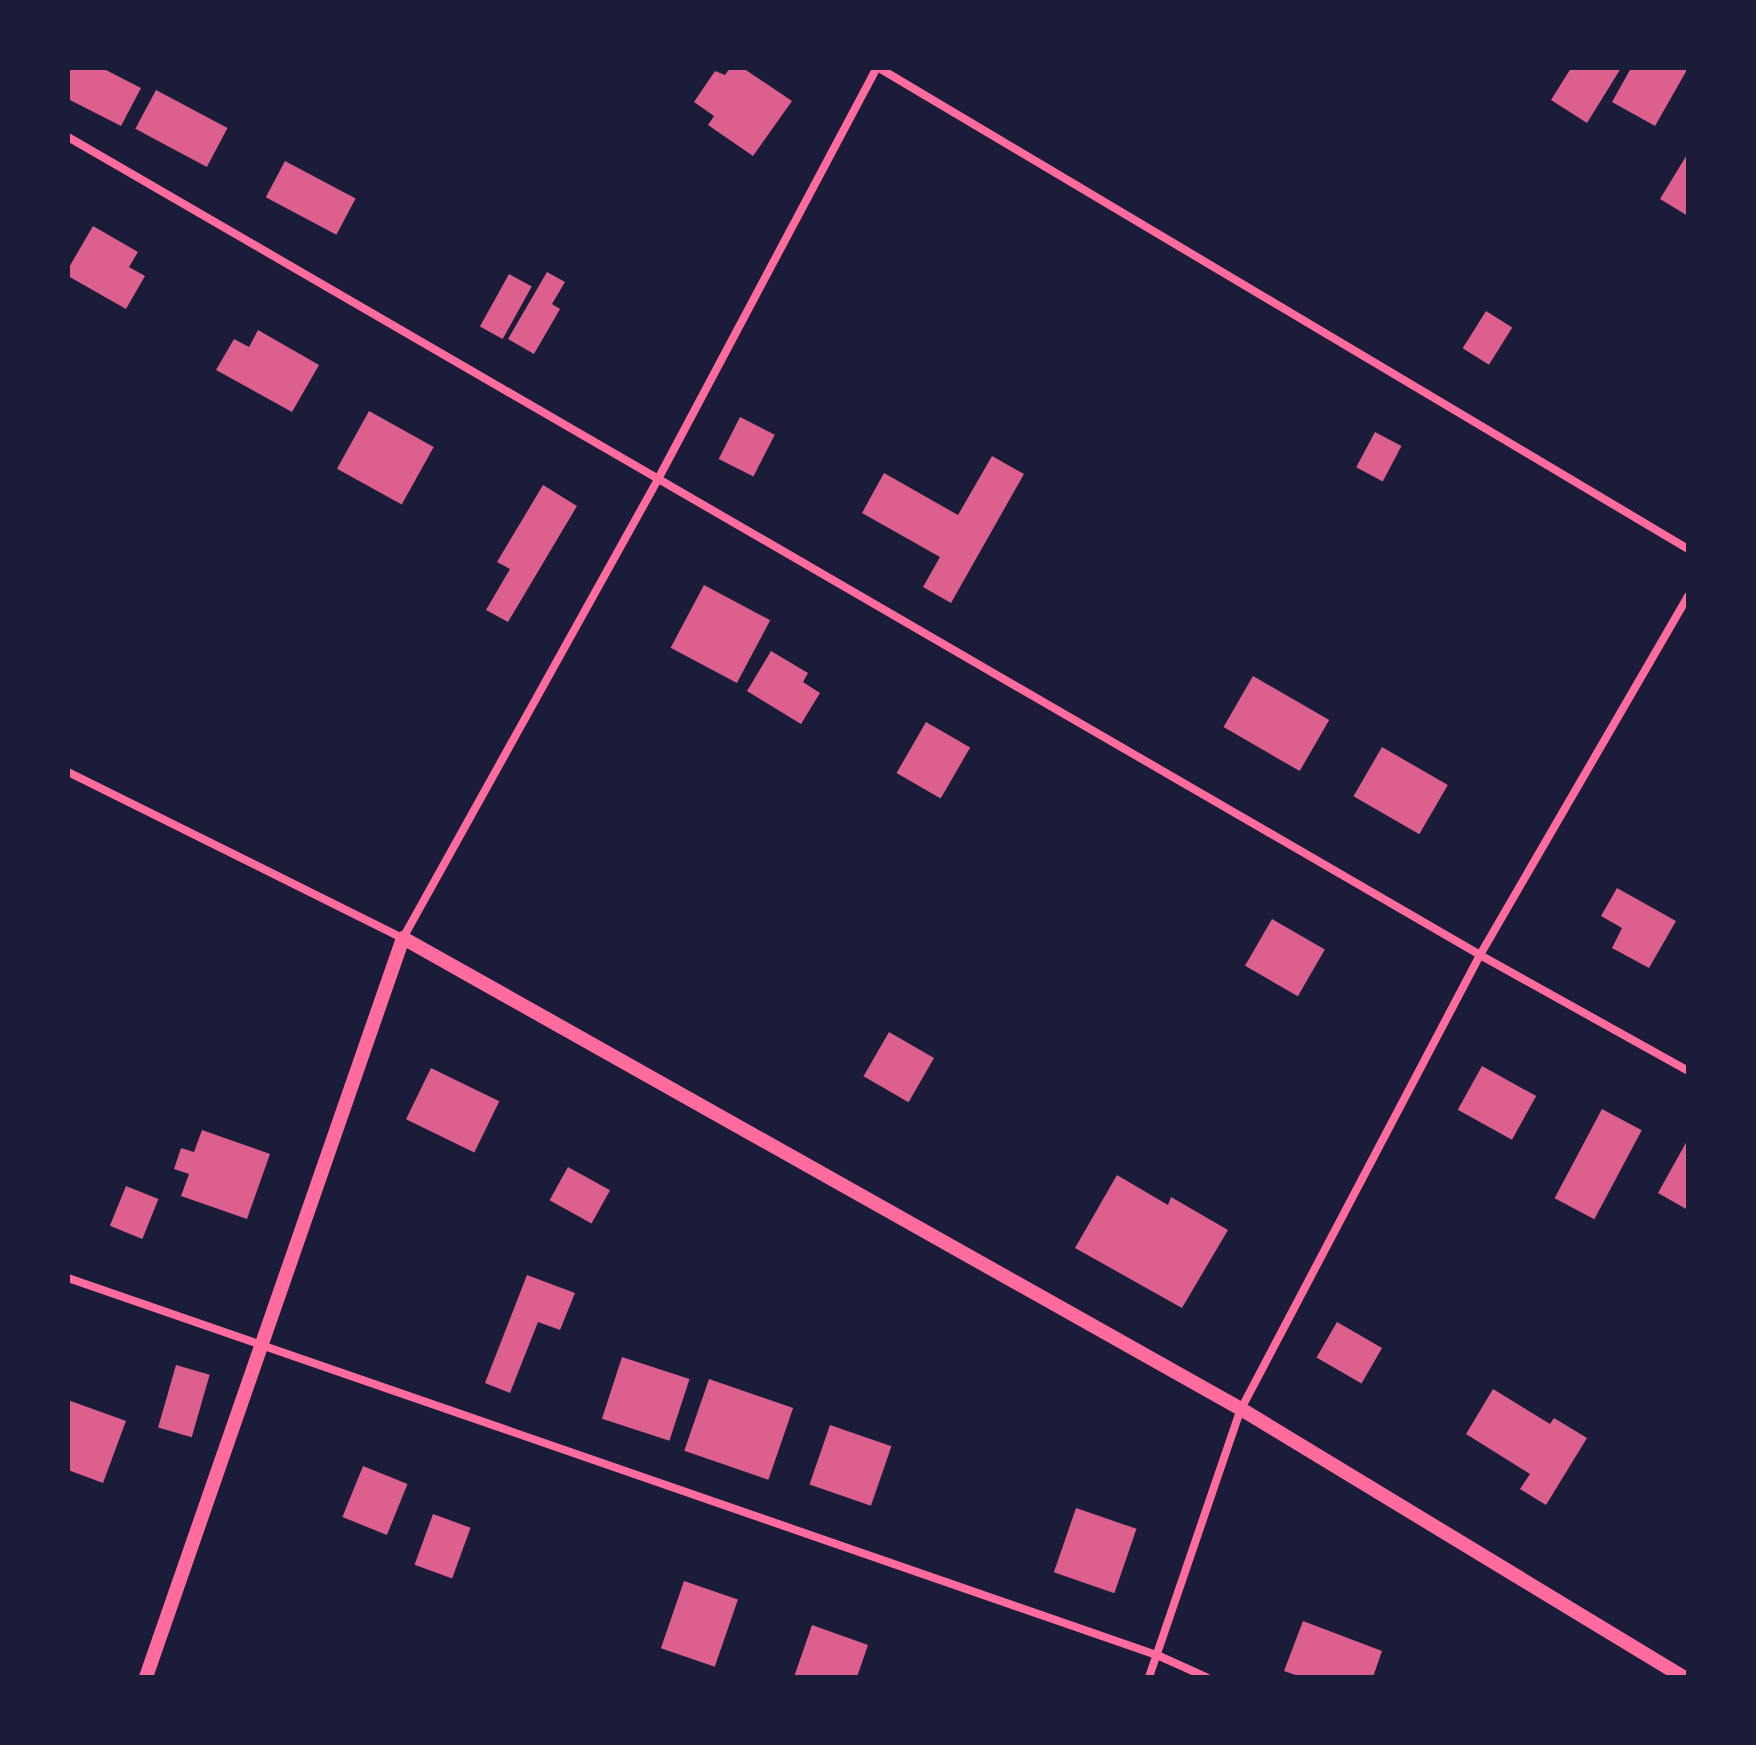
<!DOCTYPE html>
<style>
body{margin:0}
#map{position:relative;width:1756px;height:1745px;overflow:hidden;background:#1b1b3a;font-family:"Exo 2",sans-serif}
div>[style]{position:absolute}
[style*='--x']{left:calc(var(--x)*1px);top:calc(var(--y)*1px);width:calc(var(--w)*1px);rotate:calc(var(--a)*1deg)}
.building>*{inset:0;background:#dd5f8e;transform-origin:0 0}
.minor>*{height:8px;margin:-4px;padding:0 4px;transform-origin:4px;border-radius:4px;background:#ff6b9d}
.tertiary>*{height:14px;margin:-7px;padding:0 7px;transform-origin:7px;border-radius:7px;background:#ff6b9d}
span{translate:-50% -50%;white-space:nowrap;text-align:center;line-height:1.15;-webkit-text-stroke:6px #1b1b3a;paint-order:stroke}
.frame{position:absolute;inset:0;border:70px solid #1b1b3a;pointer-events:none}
</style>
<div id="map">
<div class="building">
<div style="clip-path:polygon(68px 68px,102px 68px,141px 88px,121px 126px,68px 99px)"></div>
<div style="clip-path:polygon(730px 68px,743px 68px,792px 101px,753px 156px,708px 125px,714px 116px,694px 102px,715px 71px,725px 75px)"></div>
<div style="clip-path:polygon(1571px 68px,1621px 68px,1587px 123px,1551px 100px)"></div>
<div style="clip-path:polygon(1631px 68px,1688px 68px,1655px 126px,1612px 102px)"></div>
<div style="left:156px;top:90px;width:81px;height:44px;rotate:28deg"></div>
<div style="clip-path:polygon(1688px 153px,1688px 216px,1660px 199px)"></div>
<div style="left:285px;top:161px;width:80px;height:41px;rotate:28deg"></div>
<div style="clip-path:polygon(93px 226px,138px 252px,129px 267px,145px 276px,126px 309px,68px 276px,68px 269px)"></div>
<div style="clip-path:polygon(547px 272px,565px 282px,552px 304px,560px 309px,534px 354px,508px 339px)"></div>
<div style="left:509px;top:274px;width:26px;height:60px;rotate:29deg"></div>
<div style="left:1486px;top:311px;width:31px;height:44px;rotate:32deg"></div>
<div style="clip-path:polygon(258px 330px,319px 365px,292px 412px,216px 370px,234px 339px,249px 347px)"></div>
<div style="left:369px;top:411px;width:74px;height:66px;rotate:29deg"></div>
<div style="left:740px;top:417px;width:39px;height:47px;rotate:27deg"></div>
<div style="left:1375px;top:432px;width:30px;height:40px;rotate:28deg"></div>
<div style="clip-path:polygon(992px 456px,1024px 474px,951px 603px,923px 587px,940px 557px,862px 513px,884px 473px,958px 515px)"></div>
<div style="clip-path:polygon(543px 485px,577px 506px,508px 622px,486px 610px,510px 569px,497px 562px)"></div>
<div style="left:704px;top:585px;width:75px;height:71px;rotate:28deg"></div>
<div style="clip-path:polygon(771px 651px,808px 673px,803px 682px,820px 693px,801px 724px,747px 691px)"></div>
<div style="left:1253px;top:676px;width:88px;height:59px;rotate:30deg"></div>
<div style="left:926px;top:722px;width:51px;height:59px;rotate:30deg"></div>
<div style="left:1382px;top:747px;width:76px;height:57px;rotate:30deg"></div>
<div style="clip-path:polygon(1617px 888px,1676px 921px,1649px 968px,1612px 948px,1622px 928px,1601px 916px)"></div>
<div style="left:1272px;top:919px;width:61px;height:54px;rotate:30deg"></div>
<div style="left:889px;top:1032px;width:52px;height:51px;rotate:30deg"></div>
<div style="left:1482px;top:1066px;width:62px;height:50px;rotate:29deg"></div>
<div style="left:431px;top:1068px;width:76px;height:57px;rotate:26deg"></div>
<div style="left:1602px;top:1109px;width:45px;height:101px;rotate:28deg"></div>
<div style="clip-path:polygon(202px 1130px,270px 1154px,247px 1219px,181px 1196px,189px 1174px,174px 1169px,181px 1148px,194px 1152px)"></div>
<div style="clip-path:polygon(1688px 1139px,1688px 1210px,1658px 1193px)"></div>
<div style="left:568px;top:1167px;width:48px;height:38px;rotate:29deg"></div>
<div style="clip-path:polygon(1117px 1175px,1168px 1205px,1171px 1197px,1228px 1230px,1182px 1308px,1075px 1248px)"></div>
<div style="left:126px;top:1186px;width:35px;height:43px;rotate:22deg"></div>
<div style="clip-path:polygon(527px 1275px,575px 1293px,560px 1330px,538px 1322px,510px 1393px,485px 1383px)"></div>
<div style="left:1337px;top:1322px;width:52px;height:41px;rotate:30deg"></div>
<div style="left:622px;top:1357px;width:71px;height:65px;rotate:18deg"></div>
<div style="left:176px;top:1365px;width:35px;height:65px;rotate:16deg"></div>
<div style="left:709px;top:1379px;width:89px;height:76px;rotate:19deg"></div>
<div style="clip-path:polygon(1493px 1389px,1550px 1424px,1554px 1418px,1587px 1438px,1546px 1505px,1520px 1489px,1530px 1474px,1466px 1434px)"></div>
<div style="clip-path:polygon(68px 1400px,126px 1421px,103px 1483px,68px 1470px)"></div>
<div style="left:830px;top:1425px;width:65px;height:63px;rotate:19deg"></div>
<div style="left:363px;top:1466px;width:48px;height:55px;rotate:22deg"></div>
<div style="left:1076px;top:1508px;width:64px;height:68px;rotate:19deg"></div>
<div style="left:433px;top:1514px;width:40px;height:54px;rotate:20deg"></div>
<div style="left:684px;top:1581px;width:57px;height:71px;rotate:19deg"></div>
<div style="clip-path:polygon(1303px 1621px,1382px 1651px,1373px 1677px,1301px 1677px,1284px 1671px)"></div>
<div style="clip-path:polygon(812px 1625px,868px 1645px,857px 1677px,794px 1677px)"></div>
</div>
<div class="minor">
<div style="--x:879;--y:68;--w:941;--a:30.73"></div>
<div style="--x:68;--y:137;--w:1632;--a:30.08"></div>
<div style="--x:1480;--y:955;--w:238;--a:29.1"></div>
<div style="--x:68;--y:772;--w:374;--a:26.4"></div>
<div style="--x:403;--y:938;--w:523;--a:-60.93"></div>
<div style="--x:657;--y:481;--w:468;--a:-62"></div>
<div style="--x:68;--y:1278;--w:1152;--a:19.1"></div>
<div style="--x:1157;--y:1655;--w:54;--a:24.2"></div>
<div style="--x:1149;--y:1677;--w:283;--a:-71.1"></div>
<div style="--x:1241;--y:1409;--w:513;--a:-62.24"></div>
<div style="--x:1480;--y:955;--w:415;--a:-59.9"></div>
</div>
<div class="tertiary">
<div style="--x:146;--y:1677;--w:782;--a:-70.82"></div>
<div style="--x:403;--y:938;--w:961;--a:29.34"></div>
<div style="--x:1241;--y:1409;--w:517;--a:31.23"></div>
</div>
<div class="frame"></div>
</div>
